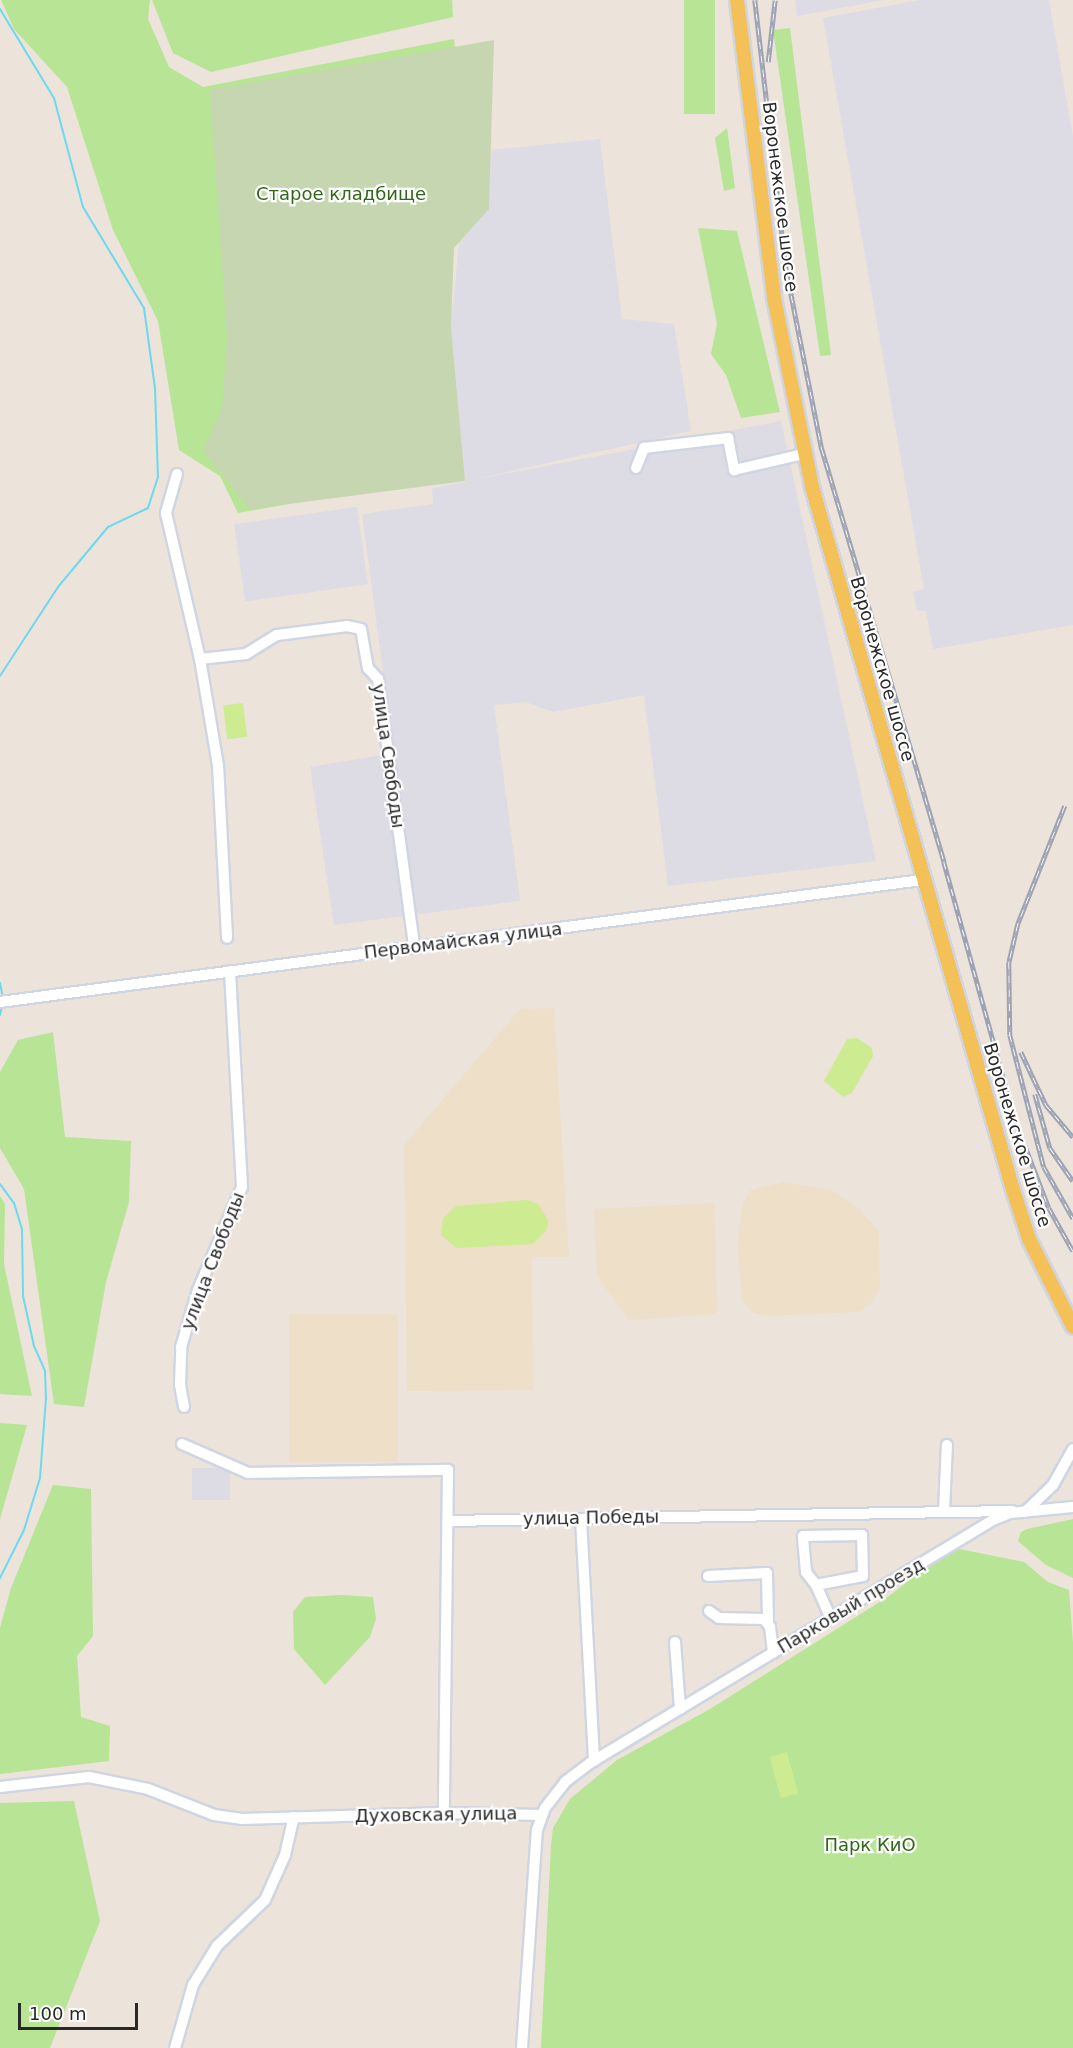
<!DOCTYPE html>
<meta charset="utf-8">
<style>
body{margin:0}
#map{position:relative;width:1073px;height:2048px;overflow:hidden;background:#ece3da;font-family:"DejaVu Sans",sans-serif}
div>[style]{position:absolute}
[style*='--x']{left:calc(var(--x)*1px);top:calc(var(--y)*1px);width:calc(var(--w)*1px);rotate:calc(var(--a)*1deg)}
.industrial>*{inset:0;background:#dddbe4;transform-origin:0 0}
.education>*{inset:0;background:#eedfc9;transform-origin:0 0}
.green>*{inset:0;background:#b7e495;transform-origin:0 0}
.cemetery>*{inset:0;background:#c6d6b1}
.pitch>*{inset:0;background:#cdeb91;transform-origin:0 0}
.stream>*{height:2px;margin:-1px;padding:0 1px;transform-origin:1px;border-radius:1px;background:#6bd9f0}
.roads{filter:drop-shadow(2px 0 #d0d5e2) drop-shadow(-2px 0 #d0d5e2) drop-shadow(0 2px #d0d5e2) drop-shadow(0 -2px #d0d5e2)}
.minor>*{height:10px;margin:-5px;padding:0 5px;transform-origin:5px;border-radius:5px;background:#fff}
.major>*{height:14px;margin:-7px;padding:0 7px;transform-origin:7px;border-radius:7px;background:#f3c158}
.rail>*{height:4.5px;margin-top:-2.25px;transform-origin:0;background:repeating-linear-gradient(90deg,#fff 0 7px,#9da3b4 0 14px);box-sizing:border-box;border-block:2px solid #9da3b4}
span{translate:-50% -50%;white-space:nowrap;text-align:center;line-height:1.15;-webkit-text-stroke:4.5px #fff;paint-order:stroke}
.park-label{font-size:18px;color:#306718}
.street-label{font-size:18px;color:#292929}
.scale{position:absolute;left:18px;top:2003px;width:120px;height:27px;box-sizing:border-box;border:3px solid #292929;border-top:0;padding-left:8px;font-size:18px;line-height:21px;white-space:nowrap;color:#292929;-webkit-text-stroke:4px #fff;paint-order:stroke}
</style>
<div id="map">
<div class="industrial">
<div style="clip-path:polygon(795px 0,884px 0,797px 16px)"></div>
<div style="clip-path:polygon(920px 0,1049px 0,1073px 137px,1073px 625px,933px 649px,926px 611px,917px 611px,913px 592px,924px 589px,823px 18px)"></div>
<div style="clip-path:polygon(600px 139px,622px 319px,674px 324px,691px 431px,467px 481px,781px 421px,876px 861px,668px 886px,644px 695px,553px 712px,526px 702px,494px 705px,520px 901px,334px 925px,310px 767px,394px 753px,362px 514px,433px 504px,432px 488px,465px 482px,451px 326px,459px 243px,489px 209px,491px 150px)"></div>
<div style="left:357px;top:507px;width:78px;height:124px;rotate:82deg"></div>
<div style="left:192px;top:1468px;width:38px;height:32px"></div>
</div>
<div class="education">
<div style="clip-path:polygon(554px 1008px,569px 1257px,532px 1257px,533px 1390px,407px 1391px,404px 1145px,520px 1009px)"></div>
<div style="clip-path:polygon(783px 1182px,831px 1190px,860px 1209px,879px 1232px,880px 1288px,872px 1302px,858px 1312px,768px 1316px,753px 1313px,742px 1300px,737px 1244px,743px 1203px,751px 1190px)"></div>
<div style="clip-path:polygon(715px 1203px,717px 1314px,629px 1320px,597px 1276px,594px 1209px)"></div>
<div style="left:398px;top:1314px;width:148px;height:109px;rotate:90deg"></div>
</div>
<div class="green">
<div style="clip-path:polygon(1px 0,150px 0,148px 19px,169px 67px,203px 87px,454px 39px,457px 78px,437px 236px,456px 474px,238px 513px,220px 476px,179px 450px,158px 321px,113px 230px,67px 87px,14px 29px)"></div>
<div style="clip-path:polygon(152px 0,452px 0,453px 17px,211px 72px,173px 53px)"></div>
<div style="left:684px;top:0;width:31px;height:114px"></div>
<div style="clip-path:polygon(790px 28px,831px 355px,820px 356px,773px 30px)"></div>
<div style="clip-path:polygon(727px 128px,735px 188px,724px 191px,715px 138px)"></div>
<div style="clip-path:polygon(698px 228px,737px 231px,780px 412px,741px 418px,726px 375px,711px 354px,717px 324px)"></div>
<div style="clip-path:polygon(53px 1032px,65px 1137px,131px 1141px,129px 1202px,106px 1282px,84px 1407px,54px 1404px,24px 1189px,0 1148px,0 1072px,18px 1040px)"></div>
<div style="clip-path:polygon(0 1196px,5px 1204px,4px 1264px,32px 1396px,0 1394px)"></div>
<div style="clip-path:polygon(0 1423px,27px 1425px,0 1519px)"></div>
<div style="clip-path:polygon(53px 1485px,91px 1489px,93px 1636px,77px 1656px,81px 1717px,110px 1726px,109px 1761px,0 1774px,0 1628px,11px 1588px)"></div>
<div style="clip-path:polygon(1073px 1519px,1073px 1578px,1046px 1565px,1018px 1541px,1021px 1532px,1027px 1529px)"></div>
<div style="clip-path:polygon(959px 1549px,1024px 1562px,1048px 1582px,1069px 1590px,1073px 1643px,1073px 2048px,541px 2048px,551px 1845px,553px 1828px,570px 1799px,617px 1760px,710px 1709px,889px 1596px,947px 1551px)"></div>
<div style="clip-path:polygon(341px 1595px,373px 1597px,376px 1619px,370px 1637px,325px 1685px,294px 1649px,293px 1612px,305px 1597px)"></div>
<div style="clip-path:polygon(74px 1801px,100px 1921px,50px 2048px,0 2048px,0 1803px)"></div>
</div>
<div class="cemetery">
<div style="clip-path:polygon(494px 40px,489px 209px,454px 248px,451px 327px,465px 481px,250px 509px,203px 450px,222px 408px,227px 338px,210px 90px)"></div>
</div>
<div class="pitch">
<div style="left:243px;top:703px;width:34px;height:20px;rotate:83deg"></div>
<div style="clip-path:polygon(857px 1038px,872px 1048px,873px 1056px,852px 1093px,843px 1097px,824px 1081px,847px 1039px)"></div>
<div style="clip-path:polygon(527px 1200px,538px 1204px,548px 1220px,547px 1230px,533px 1244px,456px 1248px,441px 1235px,443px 1218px,456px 1206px)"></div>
<div style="left:787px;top:1752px;width:43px;height:18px;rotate:75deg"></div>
</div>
<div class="stream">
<div style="--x:0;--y:9;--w:104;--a:58.8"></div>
<div style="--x:54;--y:98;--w:113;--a:75.1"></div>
<div style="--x:83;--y:207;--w:118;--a:58.9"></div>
<div style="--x:144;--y:308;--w:81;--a:82.2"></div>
<div style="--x:155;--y:388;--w:89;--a:88.1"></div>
<div style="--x:158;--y:477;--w:33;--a:108"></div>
<div style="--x:148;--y:508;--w:44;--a:154.6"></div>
<div style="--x:108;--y:527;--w:78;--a:129.8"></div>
<div style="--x:58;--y:587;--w:106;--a:123.1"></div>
<div style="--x:0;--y:983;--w:15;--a:79"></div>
<div style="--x:0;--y:1015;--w:9;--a:-77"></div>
<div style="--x:0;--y:1184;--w:24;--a:54"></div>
<div style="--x:14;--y:1203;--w:28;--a:73"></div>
<div style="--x:22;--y:1230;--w:66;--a:89.1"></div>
<div style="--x:23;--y:1296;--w:51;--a:77.6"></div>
<div style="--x:34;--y:1346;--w:27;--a:66"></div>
<div style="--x:45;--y:1371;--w:27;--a:88"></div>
<div style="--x:46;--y:1398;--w:80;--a:94.3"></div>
<div style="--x:40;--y:1478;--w:54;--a:107.1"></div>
<div style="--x:24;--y:1530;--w:54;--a:116.6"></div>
</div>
<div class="roads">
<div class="minor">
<div style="--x:636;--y:468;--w:22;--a:-68"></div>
<div style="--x:644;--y:448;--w:85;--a:-6.8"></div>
<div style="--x:728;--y:438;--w:33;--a:79"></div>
<div style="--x:734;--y:470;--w:72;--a:-12.9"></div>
<div style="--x:177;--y:474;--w:41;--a:105.8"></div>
<div style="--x:166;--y:513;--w:150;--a:76.9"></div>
<div style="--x:200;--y:659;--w:108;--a:80.4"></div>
<div style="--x:218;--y:765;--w:173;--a:87"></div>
<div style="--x:200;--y:659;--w:46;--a:-6.2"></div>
<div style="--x:246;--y:654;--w:36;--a:-32"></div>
<div style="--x:277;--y:635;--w:71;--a:-7.3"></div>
<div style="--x:347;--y:626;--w:14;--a:12"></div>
<div style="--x:361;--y:629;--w:40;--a:80"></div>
<div style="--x:368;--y:668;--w:15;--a:48"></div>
<div style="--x:378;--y:679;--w:270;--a:82.3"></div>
<div style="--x:0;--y:1002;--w:930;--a:-7.54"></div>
<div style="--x:184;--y:1407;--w:22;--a:-100"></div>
<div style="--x:180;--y:1385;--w:38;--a:-88"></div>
<div style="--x:181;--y:1347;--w:59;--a:-73.4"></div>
<div style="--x:198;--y:1290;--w:112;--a:-66.9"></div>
<div style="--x:242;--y:1187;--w:216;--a:-93.2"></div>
<div style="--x:182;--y:1444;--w:72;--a:23.7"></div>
<div style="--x:248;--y:1473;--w:200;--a:-0.9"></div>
<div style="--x:448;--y:1470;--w:343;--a:90.7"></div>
<div style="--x:944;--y:1510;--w:65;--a:-87.4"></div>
<div style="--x:1025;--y:1512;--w:39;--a:-44"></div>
<div style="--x:1053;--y:1485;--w:41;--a:-60.9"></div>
<div style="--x:581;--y:1519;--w:242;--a:86.9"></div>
<div style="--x:448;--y:1521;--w:564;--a:-1.02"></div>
<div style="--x:708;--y:1576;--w:59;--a:-2.9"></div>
<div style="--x:767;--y:1573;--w:49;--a:88.8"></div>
<div style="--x:816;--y:1585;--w:16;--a:-128"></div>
<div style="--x:806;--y:1572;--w:36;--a:-95"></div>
<div style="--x:803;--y:1536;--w:59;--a:-1"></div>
<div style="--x:862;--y:1535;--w:41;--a:88.6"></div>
<div style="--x:863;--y:1576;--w:48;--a:169.2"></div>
<div style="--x:816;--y:1585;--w:35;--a:66"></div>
<div style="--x:709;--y:1611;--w:12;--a:35"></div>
<div style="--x:719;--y:1618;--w:45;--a:1.3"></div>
<div style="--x:764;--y:1619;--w:10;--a:53"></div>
<div style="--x:770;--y:1627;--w:26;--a:83"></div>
<div style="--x:675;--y:1642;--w:67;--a:85.7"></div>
<div style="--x:0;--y:1787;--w:90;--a:-6.4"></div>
<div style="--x:89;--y:1777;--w:60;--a:11.5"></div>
<div style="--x:148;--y:1789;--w:71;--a:21.5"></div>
<div style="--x:214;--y:1815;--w:27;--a:8"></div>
<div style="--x:241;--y:1819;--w:203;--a:-1.7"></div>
<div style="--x:444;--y:1813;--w:98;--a:1.2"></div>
<div style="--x:175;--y:2048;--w:66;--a:-74.1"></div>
<div style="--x:193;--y:1985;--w:46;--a:-58.4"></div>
<div style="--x:217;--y:1946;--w:66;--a:-43.8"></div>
<div style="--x:265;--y:1900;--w:49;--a:-66"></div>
<div style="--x:285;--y:1855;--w:39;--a:-77"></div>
<div style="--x:522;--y:2048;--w:219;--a:-86.1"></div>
<div style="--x:537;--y:1830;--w:23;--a:-70"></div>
<div style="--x:545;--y:1808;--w:33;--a:-52"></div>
<div style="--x:565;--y:1782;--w:31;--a:-37"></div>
<div style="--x:590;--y:1763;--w:473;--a:-31.1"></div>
<div style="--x:995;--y:1519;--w:16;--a:-22"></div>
<div style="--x:1010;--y:1513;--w:63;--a:-5.4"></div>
</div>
<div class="major">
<div style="--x:737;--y:0;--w:300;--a:82.9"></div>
<div style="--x:774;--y:298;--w:193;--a:78.6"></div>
<div style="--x:812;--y:487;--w:731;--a:74.04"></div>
<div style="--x:1013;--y:1190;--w:52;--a:71.9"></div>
<div style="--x:1029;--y:1239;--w:98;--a:63.4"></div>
</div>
</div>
<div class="rail">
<div style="--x:755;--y:0;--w:270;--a:83.4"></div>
<div style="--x:786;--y:268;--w:185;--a:78.8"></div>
<div style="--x:822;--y:449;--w:431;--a:73.5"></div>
<div style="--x:944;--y:862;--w:264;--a:74.6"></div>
<div style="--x:1014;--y:1117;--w:97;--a:69"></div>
<div style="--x:1049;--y:1208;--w:49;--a:60.8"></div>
<div style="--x:768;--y:62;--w:62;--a:-83.6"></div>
<div style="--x:1065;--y:806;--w:127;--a:111.7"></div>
<div style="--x:1018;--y:924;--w:39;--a:103"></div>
<div style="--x:1009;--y:962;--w:73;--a:89.2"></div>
<div style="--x:1010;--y:1035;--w:136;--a:75.6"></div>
<div style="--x:1044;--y:1167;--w:59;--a:60.4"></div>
<div style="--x:1021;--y:1052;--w:59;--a:64.7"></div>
<div style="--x:1046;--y:1105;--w:42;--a:49.8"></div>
<div style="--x:1035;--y:1094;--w:56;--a:74.5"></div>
<div style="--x:1050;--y:1148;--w:40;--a:55.1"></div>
</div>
<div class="park-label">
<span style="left:341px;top:194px">Старое кладбище</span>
<span style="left:870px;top:1845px">Парк КиО</span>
</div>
<div class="street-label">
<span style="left:780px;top:197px;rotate:83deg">Воронежское шоссе</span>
<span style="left:882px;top:669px;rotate:74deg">Воронежское шоссе</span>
<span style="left:388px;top:756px;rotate:82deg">улица Свободы</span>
<span style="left:463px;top:941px;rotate:-7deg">Первомайская улица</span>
<span style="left:1017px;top:1135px;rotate:73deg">Воронежское шоссе</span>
<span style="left:213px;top:1261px;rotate:-69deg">улица Свободы</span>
<span style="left:591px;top:1518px;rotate:-1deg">улица Победы</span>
<span style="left:851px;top:1606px;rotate:-31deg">Парковый проезд</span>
<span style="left:436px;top:1815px;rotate:-1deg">Духовская улица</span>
</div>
<div class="scale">100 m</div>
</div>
